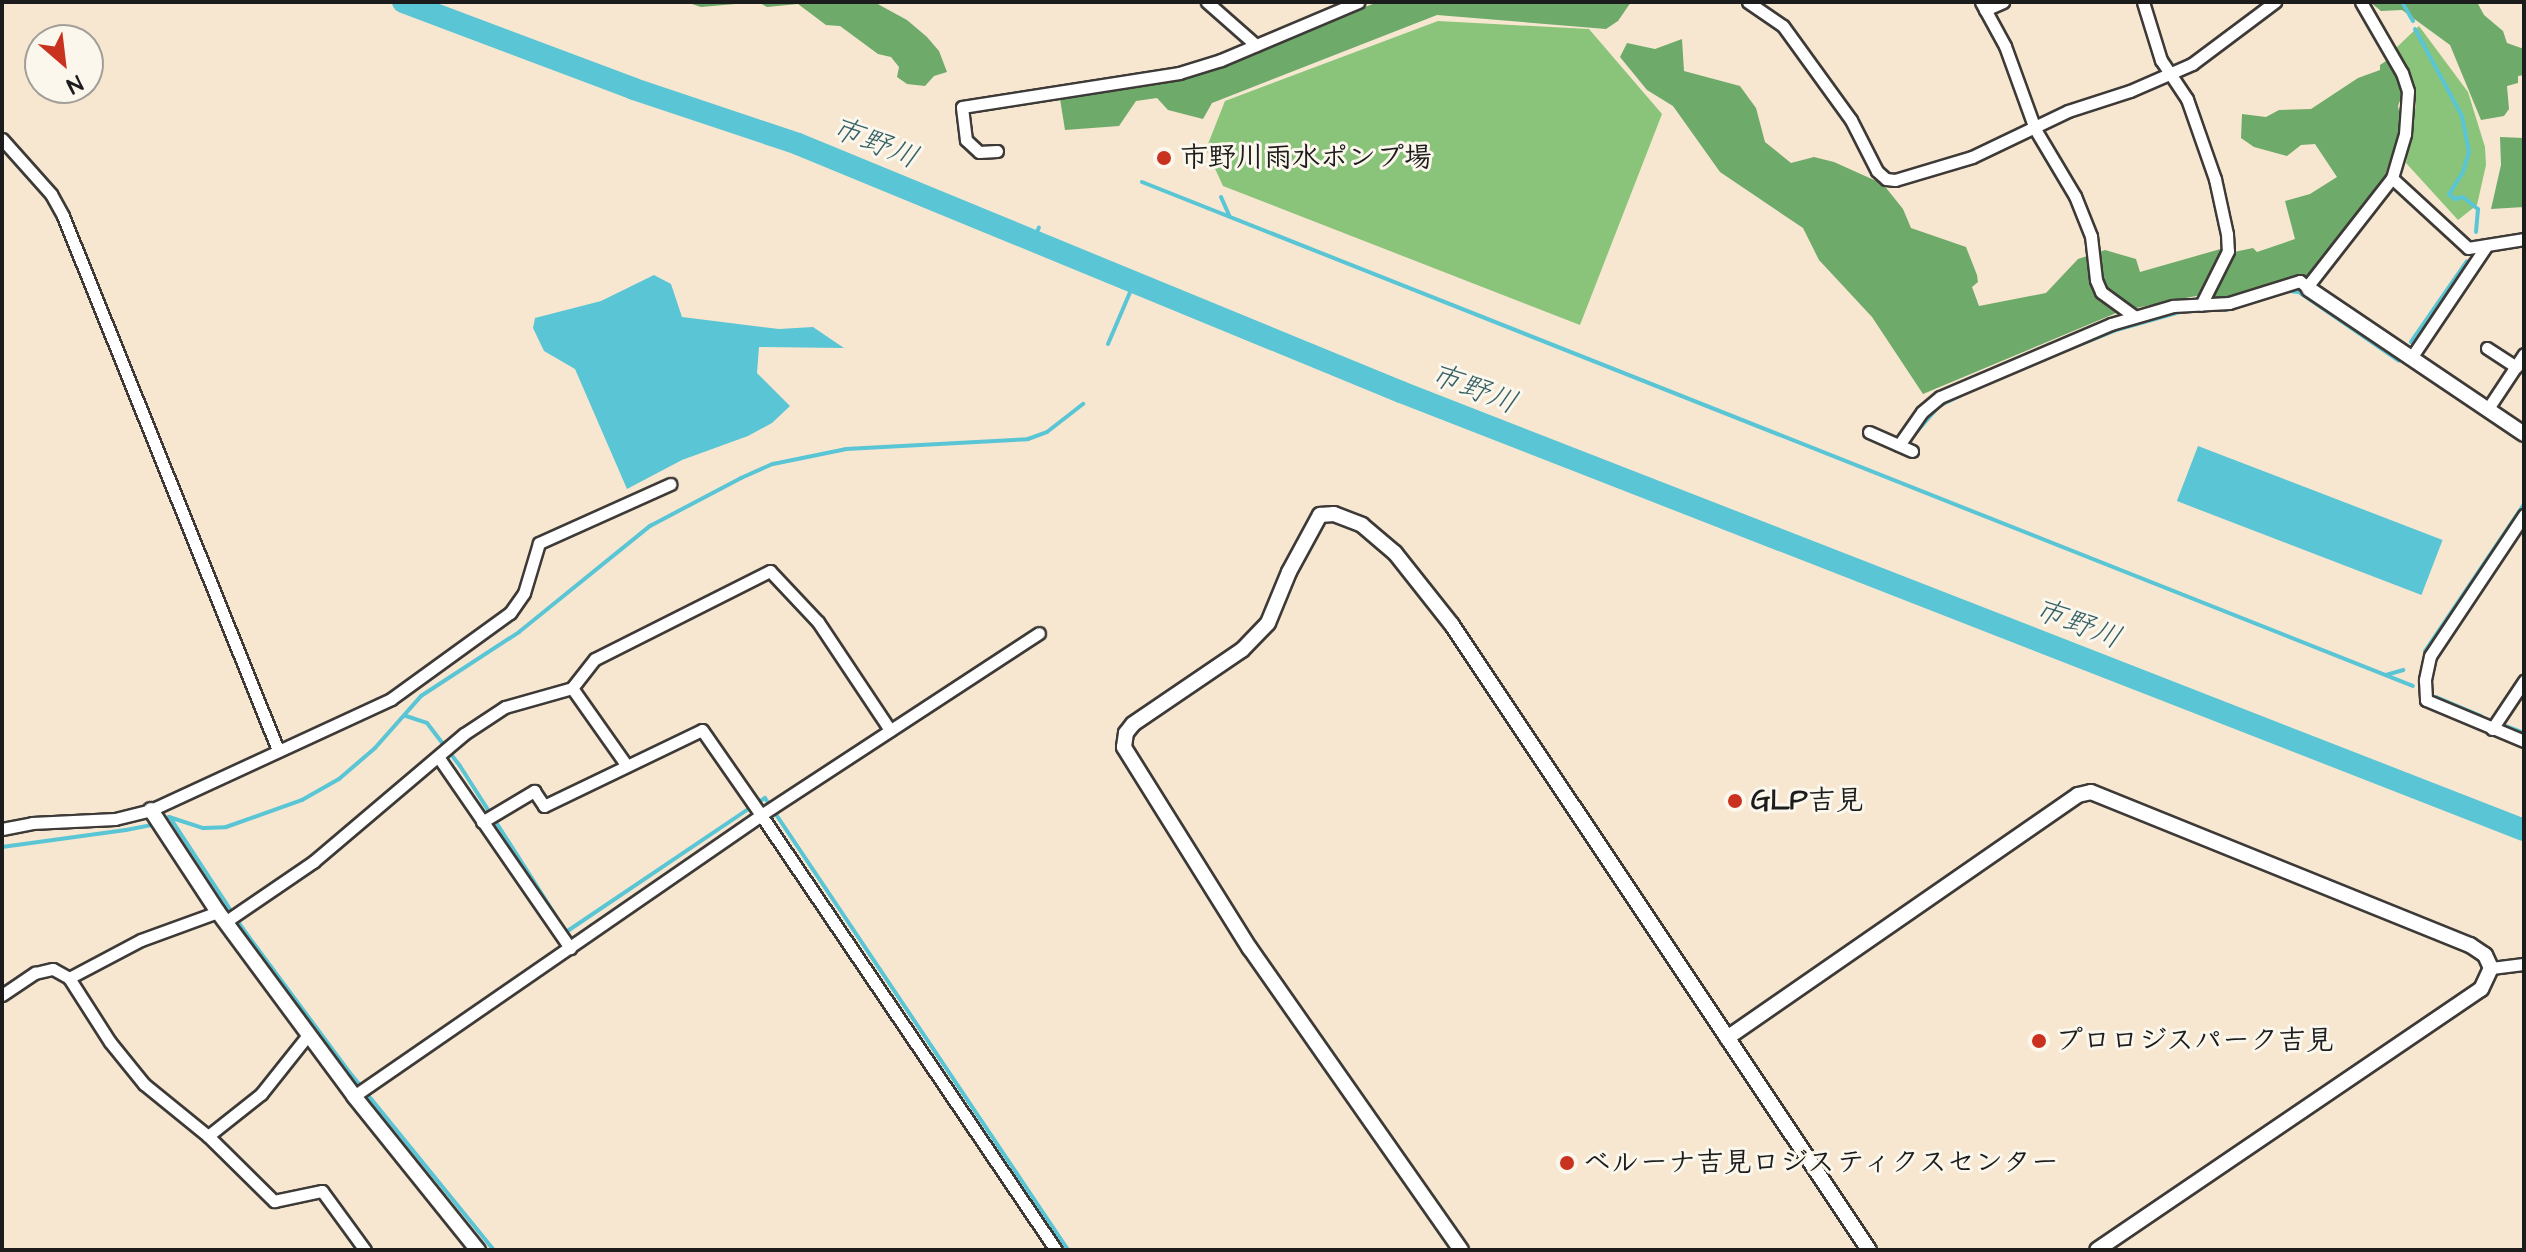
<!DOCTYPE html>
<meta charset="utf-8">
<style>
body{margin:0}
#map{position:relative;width:2526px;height:1252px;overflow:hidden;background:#f7e7d1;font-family:"Architects Daughter","Klee One",sans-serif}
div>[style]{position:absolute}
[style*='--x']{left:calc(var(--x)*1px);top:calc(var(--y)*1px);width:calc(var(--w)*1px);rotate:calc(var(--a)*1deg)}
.green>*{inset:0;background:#89c47a}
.forest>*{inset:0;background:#6eaa6a}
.water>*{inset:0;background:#5ac5d5;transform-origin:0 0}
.stream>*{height:4px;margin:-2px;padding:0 2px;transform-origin:2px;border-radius:2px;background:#5ac5d5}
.river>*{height:22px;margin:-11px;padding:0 11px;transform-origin:11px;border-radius:11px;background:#5ac5d5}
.roads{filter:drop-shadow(2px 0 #3d3a37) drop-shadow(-2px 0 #3d3a37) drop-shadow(0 2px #3d3a37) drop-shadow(0 -2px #3d3a37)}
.minor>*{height:11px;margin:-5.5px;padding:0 5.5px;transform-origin:5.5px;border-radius:5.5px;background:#fff}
.tertiary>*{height:14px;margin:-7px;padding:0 7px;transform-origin:7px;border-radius:7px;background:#fff}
.dots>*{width:22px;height:22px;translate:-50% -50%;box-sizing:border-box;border:4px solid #fbf7ec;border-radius:50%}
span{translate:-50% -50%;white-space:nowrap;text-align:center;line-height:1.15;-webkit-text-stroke:6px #fbf7ec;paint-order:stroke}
.poi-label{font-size:28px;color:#1c1c1c;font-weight:700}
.left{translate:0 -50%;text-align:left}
.water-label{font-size:30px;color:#356066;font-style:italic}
.frame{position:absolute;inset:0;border:4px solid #1c1c1c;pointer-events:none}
.north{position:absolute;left:24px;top:24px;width:80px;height:80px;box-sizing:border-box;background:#fbf7ec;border:2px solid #a29f99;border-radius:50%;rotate:152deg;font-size:22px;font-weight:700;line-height:32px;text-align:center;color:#1c1c1c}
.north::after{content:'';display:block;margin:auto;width:28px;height:36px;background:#c8321e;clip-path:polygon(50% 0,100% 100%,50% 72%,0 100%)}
</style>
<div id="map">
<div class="green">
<div style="clip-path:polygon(1438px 21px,1589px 29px,1662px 114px,1580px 325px,1223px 186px,1206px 149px,1225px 101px)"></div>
<div style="clip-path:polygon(2419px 26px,2468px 92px,2485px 147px,2486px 165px,2477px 205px,2458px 220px,2406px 163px,2416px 103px,2408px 70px,2396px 48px)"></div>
</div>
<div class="forest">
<div style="clip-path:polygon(686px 2px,874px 2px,907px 20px,927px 37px,939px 51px,947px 72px,934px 76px,925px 86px,907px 84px,897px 77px,899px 67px,891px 57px,878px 54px,840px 26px,826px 25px,798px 4px,767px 7px,758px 2px,701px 7px)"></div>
<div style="clip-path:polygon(1378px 2px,1631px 2px,1618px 21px,1606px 29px,1437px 15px,1212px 103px,1203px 119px,1168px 110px,1157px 98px,1136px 101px,1119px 126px,1065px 130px,1060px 99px,1180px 77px)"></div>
<div style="clip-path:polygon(2370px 2px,2477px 2px,2484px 15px,2503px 31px,2507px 43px,2524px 49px,2524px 75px,2518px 76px,2518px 83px,2507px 86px,2509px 109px,2504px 116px,2481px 120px,2450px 45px,2402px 10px,2381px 11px)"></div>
<div style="clip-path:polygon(1682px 39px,1684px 71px,1740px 86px,1756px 108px,1765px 142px,1791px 163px,1814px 157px,1834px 162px,1883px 184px,1903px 209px,1911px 228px,1966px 247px,1977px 275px,1978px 282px,1972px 287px,1979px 306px,2046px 293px,2078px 259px,2105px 250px,2136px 259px,2140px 272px,2231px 246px,2234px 252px,2253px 248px,2257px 252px,2295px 239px,2285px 201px,2310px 194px,2337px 177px,2315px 144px,2301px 145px,2287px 156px,2254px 147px,2241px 138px,2242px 114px,2266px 117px,2279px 110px,2311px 109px,2358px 78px,2380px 70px,2380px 65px,2386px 61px,2393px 66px,2404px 90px,2398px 106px,2402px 126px,2385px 175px,2308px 276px,2227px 299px,2201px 295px,2121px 311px,1923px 394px,1872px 317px,1819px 260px,1803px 228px,1720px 172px,1673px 106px,1647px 90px,1620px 57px,1627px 43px,1655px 49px)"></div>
<div style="clip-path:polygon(2500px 137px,2524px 138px,2524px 207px,2491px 209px,2501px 165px)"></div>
</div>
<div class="water">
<div style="clip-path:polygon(654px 275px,671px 284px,682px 317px,779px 329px,813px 327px,844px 348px,759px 347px,757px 373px,790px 406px,772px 423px,748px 436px,682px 460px,627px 489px,575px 369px,544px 351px,533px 328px,535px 318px,601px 301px)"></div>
<div style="left:2198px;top:446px;width:262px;height:59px;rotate:21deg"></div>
</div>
<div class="stream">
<div style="--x:2402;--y:2;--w:22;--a:60"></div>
<div style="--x:2415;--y:29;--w:99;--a:61.6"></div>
<div style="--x:2462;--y:116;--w:37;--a:79"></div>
<div style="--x:2469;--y:152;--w:21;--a:107"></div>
<div style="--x:2463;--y:172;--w:26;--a:122"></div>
<div style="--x:2449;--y:194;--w:8;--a:40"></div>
<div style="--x:2455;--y:199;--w:8;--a:-14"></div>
<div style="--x:2463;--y:197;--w:19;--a:39"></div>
<div style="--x:2478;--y:209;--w:23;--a:95"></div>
<div style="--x:1142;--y:182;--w:1367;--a:21.63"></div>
<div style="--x:1221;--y:197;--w:20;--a:66"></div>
<div style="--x:1032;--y:243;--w:17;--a:-66"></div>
<div style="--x:2490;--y:250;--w:34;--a:-8"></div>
<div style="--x:2225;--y:310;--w:67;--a:-16.5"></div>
<div style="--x:2289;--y:291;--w:10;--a:6"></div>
<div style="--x:2299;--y:292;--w:121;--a:34.6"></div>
<div style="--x:2411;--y:342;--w:98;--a:-55.3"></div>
<div style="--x:1108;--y:344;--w:66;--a:-66.9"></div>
<div style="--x:2024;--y:367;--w:99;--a:-21.9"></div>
<div style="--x:2116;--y:330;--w:71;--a:-15.6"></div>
<div style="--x:1913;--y:436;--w:40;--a:-49"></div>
<div style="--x:1939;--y:406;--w:25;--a:-26"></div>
<div style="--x:2425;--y:651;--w:177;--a:-56"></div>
<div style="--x:2386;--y:675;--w:18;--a:-16"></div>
<div style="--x:2436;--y:697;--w:49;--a:22.9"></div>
<div style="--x:406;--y:716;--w:22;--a:18"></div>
<div style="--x:427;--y:723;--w:54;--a:52.5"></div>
<div style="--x:460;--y:766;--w:197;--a:57.4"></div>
<div style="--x:566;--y:932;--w:240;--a:-34"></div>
<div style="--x:765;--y:798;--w:544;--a:56.16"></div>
<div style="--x:2506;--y:726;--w:19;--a:21"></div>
<div style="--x:171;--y:819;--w:131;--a:56.8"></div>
<div style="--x:243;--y:929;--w:179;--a:53.4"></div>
<div style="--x:350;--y:1073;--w:228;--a:50.9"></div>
<div style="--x:2;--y:847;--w:125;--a:-7.8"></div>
<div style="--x:126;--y:830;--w:32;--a:-11"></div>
<div style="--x:157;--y:824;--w:14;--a:-30"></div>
<div style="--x:169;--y:817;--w:36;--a:18"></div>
<div style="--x:203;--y:828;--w:23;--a:-2"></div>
<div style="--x:226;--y:827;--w:81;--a:-19.6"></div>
<div style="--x:302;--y:800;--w:43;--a:-29.6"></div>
<div style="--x:339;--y:779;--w:48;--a:-40.7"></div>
<div style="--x:375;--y:748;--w:69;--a:-48.5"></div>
<div style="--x:421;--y:696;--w:117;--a:-33.1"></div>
<div style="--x:519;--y:632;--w:169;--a:-39"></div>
<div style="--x:650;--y:526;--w:103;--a:-27.8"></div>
<div style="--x:741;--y:478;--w:35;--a:-24"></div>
<div style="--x:773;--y:464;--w:75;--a:-11.6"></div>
<div style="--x:846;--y:449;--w:182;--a:-3.1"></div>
<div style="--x:1028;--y:439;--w:20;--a:-20"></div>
<div style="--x:1047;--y:432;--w:46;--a:-37.9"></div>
</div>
<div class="river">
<div style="--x:403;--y:2;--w:247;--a:20.6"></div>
<div style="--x:634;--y:89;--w:173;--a:18.5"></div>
<div style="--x:798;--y:144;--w:652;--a:22.36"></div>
<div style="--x:1401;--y:392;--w:1205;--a:21.31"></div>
</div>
<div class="roads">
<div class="minor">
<div style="--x:1207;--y:2;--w:65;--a:41.3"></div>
<div style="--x:1748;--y:2;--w:42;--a:34.4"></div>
<div style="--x:1783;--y:26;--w:116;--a:54.1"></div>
<div style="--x:1851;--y:120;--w:57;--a:63"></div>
<div style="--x:1877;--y:171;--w:12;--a:42"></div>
<div style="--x:1886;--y:179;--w:9;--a:6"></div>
<div style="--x:1895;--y:180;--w:80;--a:-16.6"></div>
<div style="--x:1972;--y:157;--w:106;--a:-25.6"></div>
<div style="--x:2068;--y:111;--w:65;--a:-17.9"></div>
<div style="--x:2130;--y:91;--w:68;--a:-23.5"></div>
<div style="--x:2192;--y:64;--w:104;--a:-36.8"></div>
<div style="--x:1981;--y:2;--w:50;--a:61.4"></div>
<div style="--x:2005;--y:46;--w:88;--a:70.1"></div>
<div style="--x:2035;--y:129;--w:78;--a:59.2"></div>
<div style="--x:2075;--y:196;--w:43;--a:68.2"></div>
<div style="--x:2091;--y:236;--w:44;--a:83.5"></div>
<div style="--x:2096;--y:280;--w:13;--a:67"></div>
<div style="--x:2101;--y:292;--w:41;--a:36"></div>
<div style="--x:2143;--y:2;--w:61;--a:72.8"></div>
<div style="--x:2161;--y:60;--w:47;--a:56.3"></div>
<div style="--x:2187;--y:99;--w:85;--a:70.7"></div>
<div style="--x:2215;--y:179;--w:56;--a:77.7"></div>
<div style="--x:2227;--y:234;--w:17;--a:87"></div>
<div style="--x:2228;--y:251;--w:60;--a:116.6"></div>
<div style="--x:1985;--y:10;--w:20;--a:-24"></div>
<div style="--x:2;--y:139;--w:74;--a:48.3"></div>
<div style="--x:51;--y:194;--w:25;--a:61"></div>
<div style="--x:63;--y:216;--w:576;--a:68.07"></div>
<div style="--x:997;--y:151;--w:18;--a:177"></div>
<div style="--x:979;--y:152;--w:18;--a:-137"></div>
<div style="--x:966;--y:140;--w:33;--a:-97"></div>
<div style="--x:962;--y:107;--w:220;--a:-8.9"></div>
<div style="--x:1179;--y:73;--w:44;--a:-17.2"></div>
<div style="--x:1221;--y:60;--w:149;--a:-22.9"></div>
<div style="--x:2392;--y:178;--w:103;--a:42.6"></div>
<div style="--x:2468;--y:248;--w:57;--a:-9.1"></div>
<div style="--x:2487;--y:348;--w:35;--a:33"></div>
<div style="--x:2411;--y:358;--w:136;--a:-56.1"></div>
<div style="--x:2487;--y:410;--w:67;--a:-56.5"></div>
<div style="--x:1869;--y:432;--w:47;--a:23.8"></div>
<div style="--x:1899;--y:445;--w:40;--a:-55.1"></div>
<div style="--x:1922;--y:412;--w:23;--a:-40"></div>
<div style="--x:1940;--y:397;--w:186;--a:-23.1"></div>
<div style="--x:2111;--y:324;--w:65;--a:-16.2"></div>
<div style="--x:2173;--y:306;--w:56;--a:-3.1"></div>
<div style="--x:2229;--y:303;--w:74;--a:-17.2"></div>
<div style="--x:2300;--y:281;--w:12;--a:42"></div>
<div style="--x:2309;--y:289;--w:6;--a:-81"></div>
<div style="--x:2310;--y:283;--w:133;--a:-52"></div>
<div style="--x:2392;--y:178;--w:46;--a:-73.5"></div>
<div style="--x:2405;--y:134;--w:43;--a:-86"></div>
<div style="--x:2408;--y:91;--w:19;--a:-108"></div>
<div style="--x:2402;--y:73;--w:82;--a:-120"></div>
<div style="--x:2524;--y:515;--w:169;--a:123.7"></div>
<div style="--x:2430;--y:656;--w:25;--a:102"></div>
<div style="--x:2425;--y:680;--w:20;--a:87"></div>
<div style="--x:2426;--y:700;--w:106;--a:22.7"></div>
<div style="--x:572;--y:688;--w:95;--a:54.8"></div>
<div style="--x:2492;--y:729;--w:58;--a:-56.3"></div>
<div style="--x:439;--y:758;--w:231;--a:55.4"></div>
<div style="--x:482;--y:822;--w:61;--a:-30.8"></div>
<div style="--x:534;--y:791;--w:18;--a:56"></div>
<div style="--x:544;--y:806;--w:175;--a:-25.7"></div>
<div style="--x:702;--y:730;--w:103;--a:55.2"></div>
<div style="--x:761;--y:815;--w:332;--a:-33.2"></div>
<div style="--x:2;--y:829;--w:31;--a:-11"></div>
<div style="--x:32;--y:823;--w:83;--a:-2.8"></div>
<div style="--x:115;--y:819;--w:37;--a:-14"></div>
<div style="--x:151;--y:810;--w:264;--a:-24.8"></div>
<div style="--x:391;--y:699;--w:147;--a:-35.9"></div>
<div style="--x:510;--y:613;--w:24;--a:-55"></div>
<div style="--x:524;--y:593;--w:52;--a:-73.3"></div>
<div style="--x:539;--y:543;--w:144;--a:-24.2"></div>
<div style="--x:225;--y:922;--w:107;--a:-34.3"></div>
<div style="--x:313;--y:862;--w:198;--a:-40.3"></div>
<div style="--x:464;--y:734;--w:49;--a:-33.4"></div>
<div style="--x:505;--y:707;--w:70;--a:-15.8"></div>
<div style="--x:572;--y:688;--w:37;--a:-52"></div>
<div style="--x:595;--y:659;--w:196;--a:-26.7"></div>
<div style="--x:770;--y:571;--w:70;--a:46.7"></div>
<div style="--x:818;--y:622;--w:130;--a:56.3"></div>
<div style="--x:2491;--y:968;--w:33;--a:-7"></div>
<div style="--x:69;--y:978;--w:81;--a:-27.8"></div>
<div style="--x:141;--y:940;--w:82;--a:-20"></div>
<div style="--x:2;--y:995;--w:40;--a:-34"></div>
<div style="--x:35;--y:973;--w:18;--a:-13"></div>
<div style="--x:53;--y:969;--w:18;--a:29"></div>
<div style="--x:69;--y:978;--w:76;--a:57.4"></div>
<div style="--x:110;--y:1042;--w:54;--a:51"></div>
<div style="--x:144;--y:1084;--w:82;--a:39.1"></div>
<div style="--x:208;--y:1136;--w:93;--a:44.6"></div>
<div style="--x:274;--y:1201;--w:49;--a:-11.8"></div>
<div style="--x:322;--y:1191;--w:73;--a:53.9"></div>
<div style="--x:354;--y:1096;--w:495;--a:-34.6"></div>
<div style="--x:761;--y:815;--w:526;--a:55.86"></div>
<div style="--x:208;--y:1136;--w:68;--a:-38.4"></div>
<div style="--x:261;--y:1094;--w:75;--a:-51.5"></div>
</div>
<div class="tertiary">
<div style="--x:2309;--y:289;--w:259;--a:34"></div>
<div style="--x:151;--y:810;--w:122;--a:56.7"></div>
<div style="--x:218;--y:912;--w:229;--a:53.5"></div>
<div style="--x:354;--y:1096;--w:198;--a:51.2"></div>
<div style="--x:1727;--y:1038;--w:427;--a:-34.7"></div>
<div style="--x:2078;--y:795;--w:13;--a:-13"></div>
<div style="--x:2091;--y:792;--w:409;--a:22"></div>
<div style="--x:2470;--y:945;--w:18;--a:34"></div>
<div style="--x:2485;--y:955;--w:14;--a:65"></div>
<div style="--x:2491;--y:968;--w:23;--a:115"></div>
<div style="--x:2481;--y:989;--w:464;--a:145.8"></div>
<div style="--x:1461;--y:1250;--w:368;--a:-125"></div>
<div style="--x:1250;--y:949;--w:238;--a:-122"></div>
<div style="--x:1124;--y:747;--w:14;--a:-82"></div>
<div style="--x:1126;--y:733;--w:11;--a:-52"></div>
<div style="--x:1133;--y:724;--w:132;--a:-34.2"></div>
<div style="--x:1242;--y:650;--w:37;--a:-46"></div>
<div style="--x:1268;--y:623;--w:55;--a:-67.6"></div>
<div style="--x:1289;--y:572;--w:65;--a:-61.5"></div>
<div style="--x:1320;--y:515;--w:14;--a:-4"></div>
<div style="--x:1334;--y:514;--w:30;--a:21"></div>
<div style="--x:1362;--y:525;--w:43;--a:40.3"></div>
<div style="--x:1395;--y:553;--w:92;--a:51.6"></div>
<div style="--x:1452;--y:625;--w:751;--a:56.29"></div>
</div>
</div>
<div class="dots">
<div style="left:1164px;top:158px;background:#c8321e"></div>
<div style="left:1735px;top:801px;background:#c8321e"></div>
<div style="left:2039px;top:1041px;background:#c8321e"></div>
<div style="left:1567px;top:1163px;background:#c8321e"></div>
</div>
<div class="poi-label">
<span class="left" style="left:1180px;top:158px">市野川雨水ポンプ場</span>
<span class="left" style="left:1751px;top:801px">GLP吉見</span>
<span class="left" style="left:2055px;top:1041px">プロロジスパーク吉見</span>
<span class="left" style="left:1583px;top:1163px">ベルーナ吉見ロジスティクスセンター</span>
</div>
<div class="water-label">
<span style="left:875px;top:143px;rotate:22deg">市野川</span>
<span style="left:1474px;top:389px;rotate:21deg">市野川</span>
<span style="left:2078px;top:624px;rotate:21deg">市野川</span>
</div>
<div class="frame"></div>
<div class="north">N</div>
</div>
